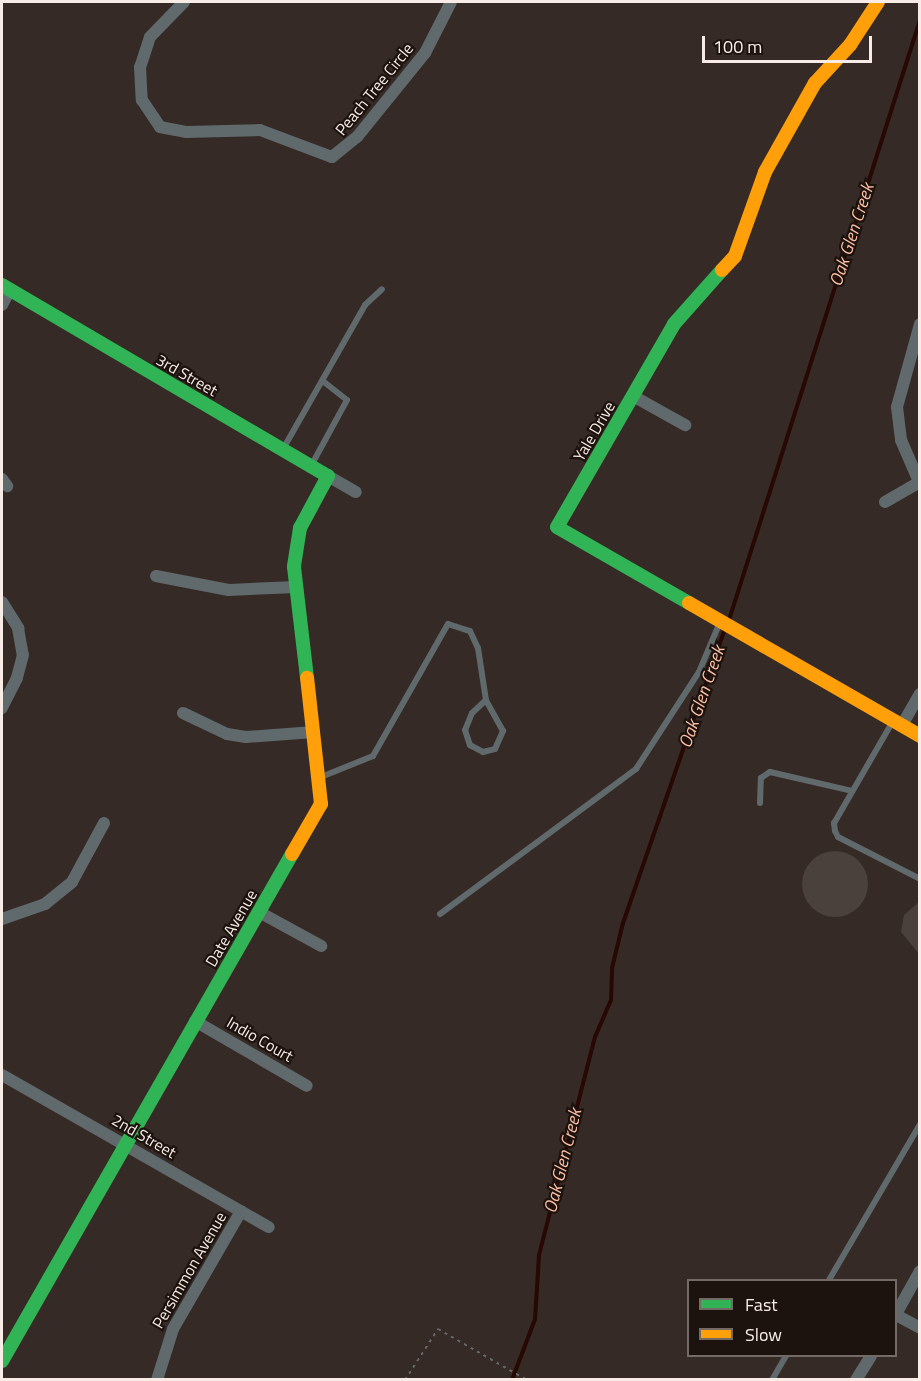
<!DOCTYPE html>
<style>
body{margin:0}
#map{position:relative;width:921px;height:1381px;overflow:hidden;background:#352a25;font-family:"Titillium Web",sans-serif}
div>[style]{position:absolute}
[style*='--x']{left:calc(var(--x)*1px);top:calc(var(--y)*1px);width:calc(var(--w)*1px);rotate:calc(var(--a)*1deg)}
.stream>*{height:4px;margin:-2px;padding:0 2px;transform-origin:2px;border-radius:2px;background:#270803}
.building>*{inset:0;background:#4a413d}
.round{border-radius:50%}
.path>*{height:2px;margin-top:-1px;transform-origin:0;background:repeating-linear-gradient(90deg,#666767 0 3px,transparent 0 7.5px)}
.lane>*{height:6px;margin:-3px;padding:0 3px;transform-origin:3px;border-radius:3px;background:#60696c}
.street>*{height:12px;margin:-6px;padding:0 6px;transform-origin:6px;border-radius:6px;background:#60696c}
.fast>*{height:14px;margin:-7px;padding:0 7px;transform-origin:7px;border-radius:7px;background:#30b455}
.slow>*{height:14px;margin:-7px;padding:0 7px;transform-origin:7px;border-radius:7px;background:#ff9f0a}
span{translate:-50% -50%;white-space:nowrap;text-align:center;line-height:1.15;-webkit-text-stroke:4.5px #1c130f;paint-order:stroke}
.street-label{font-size:16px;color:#f9ece6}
.water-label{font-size:18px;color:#fdbea4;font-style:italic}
.frame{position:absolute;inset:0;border:3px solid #f9ece6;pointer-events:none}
.legend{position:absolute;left:687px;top:1279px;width:210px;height:78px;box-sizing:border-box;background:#1c130f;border:2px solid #746a65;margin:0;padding:8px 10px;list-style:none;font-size:18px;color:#f9ece6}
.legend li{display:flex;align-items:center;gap:12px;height:30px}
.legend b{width:30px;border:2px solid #746a65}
.scale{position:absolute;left:702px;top:36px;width:170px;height:27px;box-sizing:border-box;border:3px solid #f9ece6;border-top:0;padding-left:8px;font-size:18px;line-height:21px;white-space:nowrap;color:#f9ece6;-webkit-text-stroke:4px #1c130f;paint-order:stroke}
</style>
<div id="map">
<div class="stream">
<div style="--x:729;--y:620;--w:630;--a:-72.34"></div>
<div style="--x:512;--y:1380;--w:65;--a:-69.3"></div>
<div style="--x:535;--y:1319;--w:64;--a:-86.4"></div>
<div style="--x:539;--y:1255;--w:225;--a:-75.6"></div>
<div style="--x:595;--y:1037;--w:40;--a:-66.6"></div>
<div style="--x:611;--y:1000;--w:32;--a:-88"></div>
<div style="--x:612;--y:968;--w:46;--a:-76.3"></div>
<div style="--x:623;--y:923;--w:311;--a:-70.9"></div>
</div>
<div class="building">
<div class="round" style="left:802px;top:851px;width:66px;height:66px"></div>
<div style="clip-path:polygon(920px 901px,920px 955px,901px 932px,904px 915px)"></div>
</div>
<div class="path">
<div style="--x:405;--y:1380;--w:61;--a:-57.1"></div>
<div style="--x:438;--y:1329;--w:103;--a:29.8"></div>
</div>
<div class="lane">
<div style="--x:283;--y:449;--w:166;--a:-60.3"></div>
<div style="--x:365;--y:305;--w:23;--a:-43"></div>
<div style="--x:311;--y:466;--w:75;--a:-61.4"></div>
<div style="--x:347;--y:400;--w:31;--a:-142"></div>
<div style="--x:893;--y:721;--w:118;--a:120"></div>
<div style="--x:834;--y:823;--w:8;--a:83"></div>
<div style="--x:835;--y:831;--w:7;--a:63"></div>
<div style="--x:838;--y:837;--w:92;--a:27.1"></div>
<div style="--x:321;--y:777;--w:56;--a:-22"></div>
<div style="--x:373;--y:756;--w:152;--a:-60.4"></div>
<div style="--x:448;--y:624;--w:23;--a:18"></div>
<div style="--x:470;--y:631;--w:19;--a:65"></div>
<div style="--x:478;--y:648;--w:53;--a:81.3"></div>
<div style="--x:486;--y:700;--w:19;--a:137"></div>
<div style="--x:472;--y:713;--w:18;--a:112"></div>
<div style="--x:465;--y:730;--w:16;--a:72"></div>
<div style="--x:470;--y:745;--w:15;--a:28"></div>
<div style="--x:483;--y:752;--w:12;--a:-14"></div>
<div style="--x:495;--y:749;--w:20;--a:-66"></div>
<div style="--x:503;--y:731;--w:35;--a:-119"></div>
<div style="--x:760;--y:803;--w:25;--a:-88"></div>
<div style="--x:761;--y:778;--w:11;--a:-34"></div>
<div style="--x:770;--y:772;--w:84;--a:13"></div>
<div style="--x:440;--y:914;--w:244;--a:-36.5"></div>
<div style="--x:636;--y:769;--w:116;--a:-57"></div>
<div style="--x:699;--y:672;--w:54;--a:-67.2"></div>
<div style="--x:829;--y:1280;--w:181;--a:-59.7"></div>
<div style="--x:772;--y:1380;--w:28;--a:-60"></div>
</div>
<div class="street">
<div style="--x:184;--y:2;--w:49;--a:134.2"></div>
<div style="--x:150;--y:37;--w:32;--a:108"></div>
<div style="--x:140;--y:67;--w:33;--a:87"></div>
<div style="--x:142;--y:100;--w:32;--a:56"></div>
<div style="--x:160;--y:127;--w:26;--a:11"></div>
<div style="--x:186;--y:132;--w:74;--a:-1.5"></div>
<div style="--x:260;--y:130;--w:77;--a:20.6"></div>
<div style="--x:332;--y:157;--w:32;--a:-39"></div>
<div style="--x:357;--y:137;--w:108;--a:-51"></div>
<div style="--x:425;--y:53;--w:57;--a:-63"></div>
<div style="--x:2;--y:305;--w:17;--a:-62"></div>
<div style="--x:920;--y:324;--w:86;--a:105.5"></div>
<div style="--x:897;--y:407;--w:33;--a:83"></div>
<div style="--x:901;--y:440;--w:48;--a:66.6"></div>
<div style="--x:633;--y:396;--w:60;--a:29.1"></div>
<div style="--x:328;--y:476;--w:32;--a:30"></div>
<div style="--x:2;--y:479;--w:9;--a:54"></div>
<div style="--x:885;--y:502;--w:39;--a:-30"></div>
<div style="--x:156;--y:576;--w:74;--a:10.9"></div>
<div style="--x:229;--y:590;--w:67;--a:-2.6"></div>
<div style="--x:2;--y:602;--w:31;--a:58"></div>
<div style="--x:18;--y:628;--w:27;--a:80"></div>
<div style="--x:23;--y:655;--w:24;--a:105"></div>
<div style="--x:17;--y:678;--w:34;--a:117"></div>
<div style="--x:183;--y:713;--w:49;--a:25.5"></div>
<div style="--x:227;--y:734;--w:19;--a:9"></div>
<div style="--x:246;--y:737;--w:68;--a:-4.2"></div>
<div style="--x:902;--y:725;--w:36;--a:-60"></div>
<div style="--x:259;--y:912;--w:71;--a:28.7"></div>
<div style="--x:2;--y:919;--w:46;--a:-19.2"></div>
<div style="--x:45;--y:904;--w:35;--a:-39"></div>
<div style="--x:72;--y:882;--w:67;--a:-61.5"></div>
<div style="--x:195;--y:1021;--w:129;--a:30.1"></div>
<div style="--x:2;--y:1075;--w:307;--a:29.7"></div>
<div style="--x:896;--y:1314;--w:49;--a:-60.8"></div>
<div style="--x:896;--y:1315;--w:27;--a:28"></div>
<div style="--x:157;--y:1380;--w:53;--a:-72.6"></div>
<div style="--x:173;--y:1329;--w:136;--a:-60"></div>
<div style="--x:856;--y:1380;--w:28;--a:-58"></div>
</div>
<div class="fast">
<div style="--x:2;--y:285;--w:378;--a:30.4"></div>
<div style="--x:328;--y:476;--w:59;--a:118.3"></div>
<div style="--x:300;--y:528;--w:39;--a:99"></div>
<div style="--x:294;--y:567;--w:112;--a:83.3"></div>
<div style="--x:689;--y:603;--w:152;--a:-150.1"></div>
<div style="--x:557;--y:527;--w:234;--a:-60"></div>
<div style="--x:674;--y:324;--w:72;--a:-48.4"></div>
<div style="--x:2;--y:1361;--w:584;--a:-60.23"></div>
</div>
<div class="slow">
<div style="--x:722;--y:270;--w:19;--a:-47"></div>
<div style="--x:735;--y:256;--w:89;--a:-70.3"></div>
<div style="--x:765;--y:172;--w:102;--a:-60.7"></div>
<div style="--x:815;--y:83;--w:52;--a:-47.4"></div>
<div style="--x:850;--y:45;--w:51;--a:-56.9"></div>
<div style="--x:689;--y:603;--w:267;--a:29.9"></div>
<div style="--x:292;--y:854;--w:58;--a:-59.9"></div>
<div style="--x:321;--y:804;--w:127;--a:-96.3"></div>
</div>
<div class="street-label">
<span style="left:374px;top:89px;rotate:-51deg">Peach Tree Circle</span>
<span style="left:187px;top:375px;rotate:30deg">3rd Street</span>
<span style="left:594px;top:431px;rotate:-60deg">Yale Drive</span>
<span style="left:231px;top:928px;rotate:-60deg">Date Avenue</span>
<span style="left:260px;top:1039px;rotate:30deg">Indio Court</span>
<span style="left:144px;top:1136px;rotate:30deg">2nd Street</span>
<span style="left:189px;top:1270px;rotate:-60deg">Persimmon Avenue</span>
</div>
<div class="water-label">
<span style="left:852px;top:235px;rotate:-72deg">Oak Glen Creek</span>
<span style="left:702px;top:697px;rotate:-71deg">Oak Glen Creek</span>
<span style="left:563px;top:1161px;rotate:-76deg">Oak Glen Creek</span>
</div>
<div class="frame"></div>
<ul class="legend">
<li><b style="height:8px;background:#30b455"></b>Fast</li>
<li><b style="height:8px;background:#ff9f0a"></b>Slow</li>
</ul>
<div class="scale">100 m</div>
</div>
